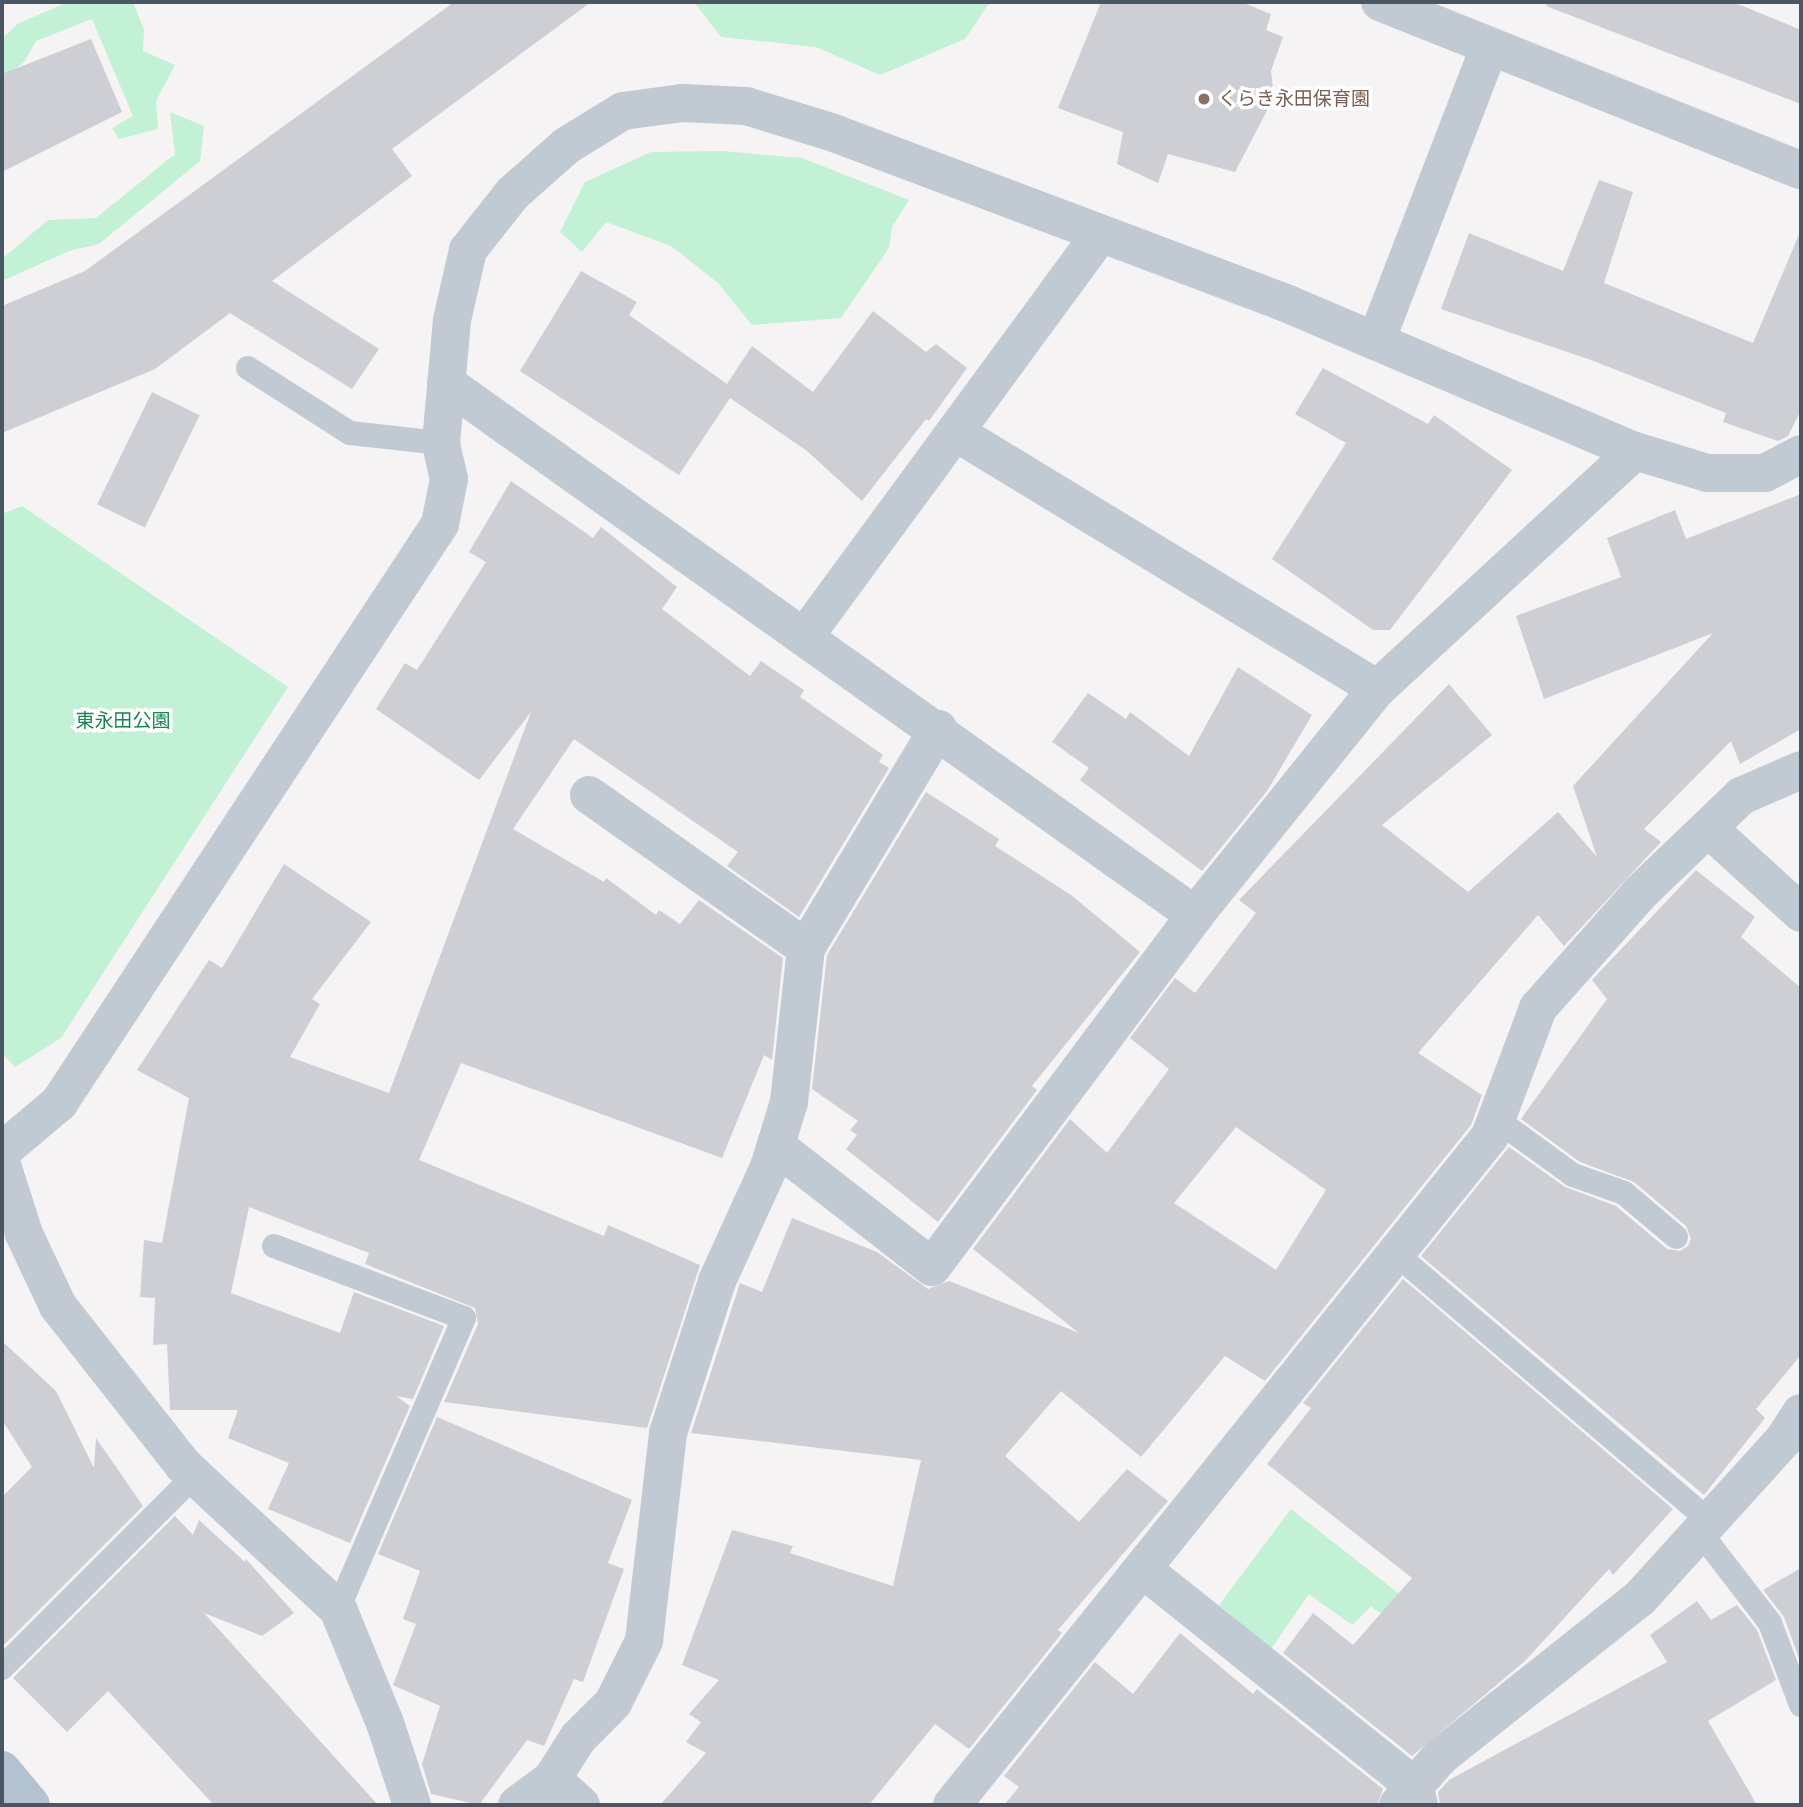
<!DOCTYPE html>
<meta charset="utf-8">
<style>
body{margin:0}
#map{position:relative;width:1803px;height:1807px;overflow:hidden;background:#f5f3f3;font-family:Ubuntu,"Noto Sans JP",sans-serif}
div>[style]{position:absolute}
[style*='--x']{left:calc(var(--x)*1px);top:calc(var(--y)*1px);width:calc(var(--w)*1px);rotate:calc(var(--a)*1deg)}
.green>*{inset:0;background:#c3f1d5}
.building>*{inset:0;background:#cdcfd5;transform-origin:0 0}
.service>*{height:24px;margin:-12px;padding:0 12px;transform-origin:12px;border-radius:12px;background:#c1cad2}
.minor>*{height:38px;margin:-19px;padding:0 19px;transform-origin:19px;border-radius:19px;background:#c1cad2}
.primary>*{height:38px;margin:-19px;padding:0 19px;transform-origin:19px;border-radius:19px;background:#b3c2d1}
.dots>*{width:19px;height:19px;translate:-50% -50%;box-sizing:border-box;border:4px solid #fff;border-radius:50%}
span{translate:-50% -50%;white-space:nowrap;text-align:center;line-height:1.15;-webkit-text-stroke:7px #fff;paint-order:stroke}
.education-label{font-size:19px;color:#785e54}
.left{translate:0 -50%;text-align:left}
.park-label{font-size:19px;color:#17864f}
.frame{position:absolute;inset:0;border:4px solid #4a5661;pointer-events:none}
</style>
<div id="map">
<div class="green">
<div style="clip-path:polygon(68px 2px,133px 2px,144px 30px,143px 51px,175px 65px,156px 101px,158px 129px,119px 139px,112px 128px,133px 116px,92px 19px,36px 41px,24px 62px,2px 80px,2px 39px,17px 24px)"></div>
<div style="clip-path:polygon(694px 2px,990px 2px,965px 39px,880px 75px,816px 47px,721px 37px)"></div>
<div style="clip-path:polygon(170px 112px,204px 126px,200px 161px,99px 244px,69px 251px,2px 281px,2px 259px,48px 220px,96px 218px,175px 154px)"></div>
<div style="clip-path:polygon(723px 151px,802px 158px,909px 200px,892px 227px,889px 248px,841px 318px,752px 325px,718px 283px,671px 246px,606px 222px,582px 252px,560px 232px,585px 182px,651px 152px)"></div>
<div style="clip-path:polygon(22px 506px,288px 687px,61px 1038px,15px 1067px,2px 1053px,2px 514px)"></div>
<div style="clip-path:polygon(1291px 1509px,1500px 1673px,1481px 1693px,1371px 1606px,1352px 1625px,1309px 1594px,1271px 1649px,1219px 1605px)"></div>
</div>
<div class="building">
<div style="clip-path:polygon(454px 2px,591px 2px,392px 149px,412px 176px,272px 281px,379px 349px,352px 389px,230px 313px,155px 369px,2px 433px,2px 306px,85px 271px)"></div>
<div style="clip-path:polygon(1101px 2px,1241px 2px,1271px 14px,1266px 30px,1283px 37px,1271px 71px,1274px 97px,1235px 172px,1168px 154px,1158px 183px,1117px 164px,1123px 132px,1058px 108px)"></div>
<div style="clip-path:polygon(1547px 2px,1733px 2px,1801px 30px,1801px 104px,1546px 6px)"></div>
<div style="clip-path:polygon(91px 39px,122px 112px,2px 172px,2px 74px)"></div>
<div style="clip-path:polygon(1599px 180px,1633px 192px,1604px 283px,1753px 343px,1801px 230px,1801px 410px,1788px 436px,1778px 441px,1723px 422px,1726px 413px,1591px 360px,1441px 309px,1469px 233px,1563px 271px)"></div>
<div style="clip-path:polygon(581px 271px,637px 302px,629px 315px,727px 384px,752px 346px,813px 392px,873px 311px,926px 352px,936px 344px,967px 368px,929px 421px,926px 419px,862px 501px,807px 451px,730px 398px,679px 475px,520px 371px)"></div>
<div style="clip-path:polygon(1323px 368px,1428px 424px,1434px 415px,1512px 470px,1390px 630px,1373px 630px,1272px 559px,1346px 443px,1295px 414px)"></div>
<div style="left:152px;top:392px;width:53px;height:125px;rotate:26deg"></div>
<div style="clip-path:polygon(511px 481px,593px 538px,601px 527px,677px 587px,662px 609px,750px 676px,761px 661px,804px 690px,800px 697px,883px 755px,879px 762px,889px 768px,799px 917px,727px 866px,738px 852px,574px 739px,513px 829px,604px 882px,606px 878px,656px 915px,659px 910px,680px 924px,699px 900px,783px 958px,772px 1060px,764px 1055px,722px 1158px,461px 1063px,419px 1160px,604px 1236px,608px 1225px,700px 1265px,647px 1428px,444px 1402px,478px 1324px,475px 1308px,365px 1264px,369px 1253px,249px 1207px,231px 1293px,340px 1333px,354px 1292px,444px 1326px,413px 1399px,396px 1396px,410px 1406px,350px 1543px,268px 1509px,289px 1463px,228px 1438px,238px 1410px,170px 1410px,167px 1344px,153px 1345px,155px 1298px,140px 1297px,144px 1240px,162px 1243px,189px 1098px,137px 1070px,209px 960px,222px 968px,284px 864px,371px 922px,312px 999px,320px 1004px,290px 1057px,389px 1093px,531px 712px,479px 780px,376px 709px,405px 663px,417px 670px,486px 562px,469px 552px)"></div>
<div style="clip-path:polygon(evenodd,1801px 494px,1801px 729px,1740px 764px,1731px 741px,1644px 829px,1661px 842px,1564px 946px,1538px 915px,1418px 1053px,1482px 1095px,1471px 1125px,1265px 1381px,1225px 1356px,1141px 1457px,1061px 1391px,1005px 1456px,1079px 1522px,1127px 1469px,1168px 1501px,1058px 1630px,1062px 1633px,969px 1749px,935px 1724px,869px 1805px,660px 1805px,706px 1753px,686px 1742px,701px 1722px,689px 1714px,719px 1680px,682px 1665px,732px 1530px,793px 1546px,790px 1553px,893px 1586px,921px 1460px,691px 1433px,740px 1283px,762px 1292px,792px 1218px,877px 1252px,928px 1289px,949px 1281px,1079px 1333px,973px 1249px,1070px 1119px,1107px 1153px,1169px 1069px,1130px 1038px,1175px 978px,1195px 993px,1256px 913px,1239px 900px,1449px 684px,1492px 735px,1382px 825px,1468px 892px,1558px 812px,1597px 857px,1573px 786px,1713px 633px,1544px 699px,1516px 616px,1621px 577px,1607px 538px,1675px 510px,1686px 539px,1801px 494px,1236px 1127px,1326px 1190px,1276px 1270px,1174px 1203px,1236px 1127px)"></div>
<div style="clip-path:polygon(1238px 667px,1312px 715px,1267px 791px,1202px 871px,1080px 780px,1089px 768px,1052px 742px,1088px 693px,1126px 719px,1130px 712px,1189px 756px)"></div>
<div style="clip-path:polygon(926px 792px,999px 839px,995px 846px,1071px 895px,1140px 952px,1032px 1086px,1037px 1090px,938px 1222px,846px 1149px,857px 1135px,850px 1130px,858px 1121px,812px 1089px,827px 955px)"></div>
<div style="clip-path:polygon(1696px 870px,1755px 917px,1741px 937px,1801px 988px,1801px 1355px,1756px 1409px,1765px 1418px,1704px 1495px,1421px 1256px,1509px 1147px,1565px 1187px,1616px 1206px,1667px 1249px,1680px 1251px,1688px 1246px,1691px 1239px,1686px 1226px,1634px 1182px,1580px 1162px,1521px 1119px,1607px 999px,1592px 980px)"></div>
<div style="clip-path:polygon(1403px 1279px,1673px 1509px,1613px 1575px,1609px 1569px,1525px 1661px,1412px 1756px,1283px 1653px,1313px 1613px,1353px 1645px,1412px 1578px,1267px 1464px,1311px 1408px,1303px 1403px)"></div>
<div style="clip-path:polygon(2px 1341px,56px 1391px,94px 1468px,96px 1438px,143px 1506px,2px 1647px,2px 1497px,32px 1467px,2px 1420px)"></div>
<div style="clip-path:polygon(437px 1417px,632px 1500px,608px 1563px,624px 1569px,583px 1682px,574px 1679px,544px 1746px,527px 1740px,479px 1805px,431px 1794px,422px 1764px,440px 1706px,393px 1685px,416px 1624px,403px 1619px,420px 1571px,378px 1554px)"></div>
<div style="clip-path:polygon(175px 1516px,193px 1535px,199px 1520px,245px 1562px,246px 1559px,294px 1613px,262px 1636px,204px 1613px,378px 1805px,214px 1805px,108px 1691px,67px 1732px,13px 1678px)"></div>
<div style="clip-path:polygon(1801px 1568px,1801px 1664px,1784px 1617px,1763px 1590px)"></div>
<div style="clip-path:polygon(1697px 1601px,1711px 1620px,1737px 1605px,1757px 1630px,1776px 1680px,1708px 1721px,1757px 1805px,1440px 1805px,1438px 1792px,1449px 1780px,1667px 1662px,1650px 1635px)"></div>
<div style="clip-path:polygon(1180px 1633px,1253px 1694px,1257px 1689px,1383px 1789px,1377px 1805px,1004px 1805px,1019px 1787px,1004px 1776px,1095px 1662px,1133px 1694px)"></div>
</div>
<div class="service">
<div style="--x:248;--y:368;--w:121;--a:32.5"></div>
<div style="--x:350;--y:433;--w:92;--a:6.3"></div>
<div style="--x:1496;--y:1119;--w:95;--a:36"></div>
<div style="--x:1573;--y:1175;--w:54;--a:19.4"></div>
<div style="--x:1624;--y:1193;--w:68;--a:40.2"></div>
<div style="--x:274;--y:1246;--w:203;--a:20.8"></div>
<div style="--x:464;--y:1318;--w:317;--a:113.4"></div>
<div style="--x:1396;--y:1254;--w:412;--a:40.4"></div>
<div style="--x:1700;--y:1532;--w:115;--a:52.4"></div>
<div style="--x:1770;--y:1623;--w:88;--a:69.3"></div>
<div style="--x:2;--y:1668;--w:273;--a:-45"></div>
</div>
<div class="minor">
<div style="--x:1380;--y:2;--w:453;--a:21.8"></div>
<div style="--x:1376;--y:341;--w:316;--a:-68.9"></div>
<div style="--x:446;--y:383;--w:919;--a:35.39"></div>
<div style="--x:955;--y:432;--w:494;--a:31.3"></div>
<div style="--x:805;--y:636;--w:498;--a:-53.7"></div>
<div style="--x:589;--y:795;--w:266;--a:35.2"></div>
<div style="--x:1708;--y:828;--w:126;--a:42.4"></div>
<div style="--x:776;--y:1146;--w:197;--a:37.8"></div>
<div style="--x:932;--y:1267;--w:439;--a:-53.2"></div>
<div style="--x:1195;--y:915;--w:290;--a:-51.2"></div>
<div style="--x:1377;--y:689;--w:351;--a:-42.7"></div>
<div style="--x:2;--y:1151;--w:75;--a:-40.1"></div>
<div style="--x:59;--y:1103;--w:693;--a:-56.65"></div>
<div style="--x:440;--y:524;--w:46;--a:-78.7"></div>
<div style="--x:449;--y:479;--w:37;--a:-103"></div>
<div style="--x:441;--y:443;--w:123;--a:-84.9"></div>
<div style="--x:452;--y:320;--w:72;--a:-77.1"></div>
<div style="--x:468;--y:250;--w:71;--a:-51.8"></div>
<div style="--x:512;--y:194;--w:72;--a:-41.6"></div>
<div style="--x:566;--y:146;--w:67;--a:-31.6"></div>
<div style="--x:623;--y:111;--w:61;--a:-7.6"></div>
<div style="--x:683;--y:103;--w:63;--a:2.7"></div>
<div style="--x:746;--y:106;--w:89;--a:17"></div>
<div style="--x:831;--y:132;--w:488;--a:20.6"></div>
<div style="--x:1288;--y:304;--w:377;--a:23"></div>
<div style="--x:1635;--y:451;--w:75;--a:17"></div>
<div style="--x:1707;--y:473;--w:58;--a:0"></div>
<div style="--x:1765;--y:473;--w:41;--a:-27.8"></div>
<div style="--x:2;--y:1165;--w:72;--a:72.3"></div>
<div style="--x:24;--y:1234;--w:80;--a:64.7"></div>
<div style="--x:58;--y:1306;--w:202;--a:51.8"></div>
<div style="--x:183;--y:1465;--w:212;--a:42.9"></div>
<div style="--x:338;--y:1609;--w:123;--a:67.6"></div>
<div style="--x:385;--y:1723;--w:86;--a:71.8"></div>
<div style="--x:1145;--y:1571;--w:344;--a:38.6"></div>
<div style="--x:1414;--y:1786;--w:20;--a:75"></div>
<div style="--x:552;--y:1779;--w:39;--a:42"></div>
<div style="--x:517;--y:1805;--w:44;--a:-36.6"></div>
<div style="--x:552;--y:1779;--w:49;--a:-57.6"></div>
<div style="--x:578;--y:1738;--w:49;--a:-45"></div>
<div style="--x:613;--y:1703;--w:69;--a:-63.4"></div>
<div style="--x:644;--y:1641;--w:209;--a:-83.4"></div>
<div style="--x:668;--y:1433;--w:160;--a:-72.1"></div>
<div style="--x:717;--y:1281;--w:125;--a:-65.5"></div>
<div style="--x:769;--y:1167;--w:68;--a:-72.9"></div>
<div style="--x:789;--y:1102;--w:155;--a:-83.7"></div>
<div style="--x:806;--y:948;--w:256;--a:-58.9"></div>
<div style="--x:952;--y:1805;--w:858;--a:-51.19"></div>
<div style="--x:1490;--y:1136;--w:137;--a:-69.4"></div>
<div style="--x:1538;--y:1008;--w:154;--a:-48.4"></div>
<div style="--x:1640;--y:893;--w:140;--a:-43.8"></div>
<div style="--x:1741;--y:796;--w:65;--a:-23.4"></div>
<div style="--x:1398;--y:1805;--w:64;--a:-48.8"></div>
<div style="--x:1440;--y:1757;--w:256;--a:-38.5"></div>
<div style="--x:1640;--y:1598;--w:215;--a:-47.8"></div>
<div style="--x:1784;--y:1439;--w:31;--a:-57"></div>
</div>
<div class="primary">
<div style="--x:2;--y:1770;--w:45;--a:50.4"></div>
</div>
<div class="dots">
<div style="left:1204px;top:99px;background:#8d6e63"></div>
</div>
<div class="education-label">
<span class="left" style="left:1218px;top:99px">くらき永田保育園</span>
</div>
<div class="park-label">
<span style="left:123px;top:721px">東永田公園</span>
</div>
<div class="frame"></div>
</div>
